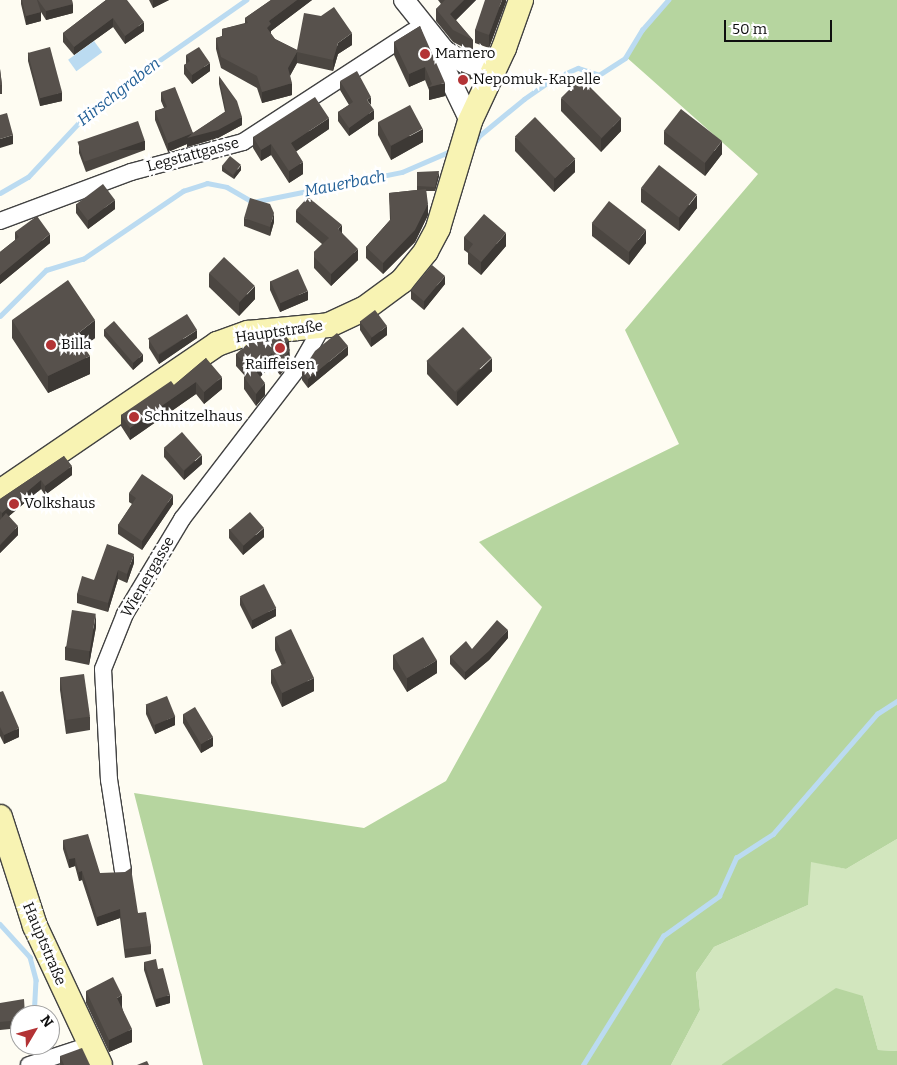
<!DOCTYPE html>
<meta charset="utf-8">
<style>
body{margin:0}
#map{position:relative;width:897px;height:1065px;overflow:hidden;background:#fefcf2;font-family:Bitter,serif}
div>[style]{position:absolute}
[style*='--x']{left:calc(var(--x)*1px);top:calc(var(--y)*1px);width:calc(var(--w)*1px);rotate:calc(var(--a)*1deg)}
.green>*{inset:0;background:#d2e6be}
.forest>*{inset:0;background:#b6d59f}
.water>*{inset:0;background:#bbdbf1;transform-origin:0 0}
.stream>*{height:4.5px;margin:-2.25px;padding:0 2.25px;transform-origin:2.25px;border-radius:2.25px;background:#bbdbf1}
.roads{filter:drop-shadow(1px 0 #424242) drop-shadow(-1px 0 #424242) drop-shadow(0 1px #424242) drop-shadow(0 -1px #424242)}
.minor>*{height:16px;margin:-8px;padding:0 8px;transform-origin:8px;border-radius:8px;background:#fff}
.tertiary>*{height:20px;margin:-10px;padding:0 10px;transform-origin:10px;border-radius:10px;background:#fff}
.secondary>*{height:24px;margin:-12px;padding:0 12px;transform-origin:12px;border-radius:12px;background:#f8f3b3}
.wall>*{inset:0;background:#4b4641}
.shaded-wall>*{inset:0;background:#3d3935;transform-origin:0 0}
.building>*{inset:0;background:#57514c;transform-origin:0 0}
.dots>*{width:14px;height:14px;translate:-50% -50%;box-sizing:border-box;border:2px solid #fff;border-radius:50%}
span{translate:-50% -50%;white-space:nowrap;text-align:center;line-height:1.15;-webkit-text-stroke:5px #fff;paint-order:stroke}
.poi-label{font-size:15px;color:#0f0f0f}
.left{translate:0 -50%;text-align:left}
.street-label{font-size:15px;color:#0f0f0f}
.water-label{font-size:16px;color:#236097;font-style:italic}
.north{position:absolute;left:10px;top:1005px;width:50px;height:50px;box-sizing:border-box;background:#fff;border:1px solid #9f9f9f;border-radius:50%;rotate:53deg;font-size:14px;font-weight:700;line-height:20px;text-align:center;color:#0f0f0f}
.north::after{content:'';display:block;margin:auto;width:18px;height:22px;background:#b33335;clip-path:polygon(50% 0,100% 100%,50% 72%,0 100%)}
.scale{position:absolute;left:724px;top:20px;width:108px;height:22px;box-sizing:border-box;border:2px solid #0f0f0f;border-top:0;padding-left:6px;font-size:15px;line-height:18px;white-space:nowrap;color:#0f0f0f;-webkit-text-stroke:4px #fff;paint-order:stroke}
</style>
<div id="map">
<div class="green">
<div style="clip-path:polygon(897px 839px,897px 1051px,878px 1050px,863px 996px,721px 1065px,671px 1065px,700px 1010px,696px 973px,714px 947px,808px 905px,810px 861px,846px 869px)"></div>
</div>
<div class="forest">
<div style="clip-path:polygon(668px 0,897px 0,897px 839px,846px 869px,811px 862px,808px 905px,714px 947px,696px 973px,700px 1010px,671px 1065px,203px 1065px,134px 793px,364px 828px,446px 781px,542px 607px,479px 542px,679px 444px,625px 330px,758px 174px,625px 56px)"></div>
<div style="clip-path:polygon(836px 988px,863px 996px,878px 1050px,897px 1051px,897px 1065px,721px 1065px)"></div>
</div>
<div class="water">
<div style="left:94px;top:41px;width:14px;height:32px;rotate:54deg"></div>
</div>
<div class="stream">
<div style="--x:474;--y:144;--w:9;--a:-58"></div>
<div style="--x:479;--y:136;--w:58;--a:-39.4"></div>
<div style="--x:524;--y:99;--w:35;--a:-35"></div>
<div style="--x:553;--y:79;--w:27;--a:-24"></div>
<div style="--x:578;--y:68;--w:22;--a:18"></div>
<div style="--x:599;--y:75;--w:31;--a:-33"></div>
<div style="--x:625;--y:58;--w:33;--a:-59"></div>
<div style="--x:642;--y:30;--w:40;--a:-49"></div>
<div style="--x:0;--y:193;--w:32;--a:-30"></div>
<div style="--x:28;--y:177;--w:86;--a:-46.9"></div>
<div style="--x:87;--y:114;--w:47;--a:-38.1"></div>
<div style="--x:124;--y:85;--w:149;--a:-34.9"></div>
<div style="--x:0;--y:316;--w:65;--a:-45"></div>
<div style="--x:46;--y:270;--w:39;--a:-17"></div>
<div style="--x:83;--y:259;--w:121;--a:-34.2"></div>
<div style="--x:183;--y:191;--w:25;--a:-18"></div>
<div style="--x:207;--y:183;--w:20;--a:11"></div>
<div style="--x:227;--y:187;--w:30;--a:30"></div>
<div style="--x:253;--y:202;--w:152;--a:-11.4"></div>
<div style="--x:402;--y:172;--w:56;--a:-23.3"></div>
<div style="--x:0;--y:924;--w:45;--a:47.7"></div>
<div style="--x:30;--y:957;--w:24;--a:75"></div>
<div style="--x:36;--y:980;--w:35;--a:93"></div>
<div style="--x:39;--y:1045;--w:13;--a:81"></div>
<div style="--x:583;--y:1065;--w:152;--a:-58.2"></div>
<div style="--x:663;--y:936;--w:69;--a:-35.5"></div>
<div style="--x:719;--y:896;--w:42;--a:-65.9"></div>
<div style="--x:736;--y:858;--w:44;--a:-33"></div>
<div style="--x:773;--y:834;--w:159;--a:-49.1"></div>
<div style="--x:877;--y:714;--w:24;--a:-33"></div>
</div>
<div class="roads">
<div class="minor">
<div style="--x:0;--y:221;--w:140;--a:-20.5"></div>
<div style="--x:131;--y:172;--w:116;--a:-15"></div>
<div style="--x:243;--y:142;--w:202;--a:-33.1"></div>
<div style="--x:123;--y:871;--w:92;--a:-98.7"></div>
<div style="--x:109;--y:780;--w:111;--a:-93.1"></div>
<div style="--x:103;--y:669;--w:59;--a:-68.2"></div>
<div style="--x:125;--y:614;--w:111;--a:-59"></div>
<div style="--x:182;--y:519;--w:195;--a:-52.5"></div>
<div style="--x:301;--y:364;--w:43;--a:-60.4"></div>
<div style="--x:29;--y:1065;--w:64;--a:-18.2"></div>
</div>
<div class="tertiary">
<div style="--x:404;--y:0;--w:65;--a:51.2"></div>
<div style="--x:445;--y:51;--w:26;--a:32"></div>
<div style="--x:467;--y:65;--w:26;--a:21"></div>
<div style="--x:433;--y:44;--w:85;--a:64.3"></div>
</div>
<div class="secondary">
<div style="--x:0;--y:492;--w:263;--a:-34.3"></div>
<div style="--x:217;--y:344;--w:33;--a:-20"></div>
<div style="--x:248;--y:333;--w:81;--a:-5.6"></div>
<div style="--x:329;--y:325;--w:38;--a:-25"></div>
<div style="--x:364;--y:309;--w:47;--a:-36.4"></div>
<div style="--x:402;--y:281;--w:38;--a:-51"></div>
<div style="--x:426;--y:251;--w:26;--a:-62"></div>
<div style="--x:438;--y:228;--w:112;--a:-73.3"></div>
<div style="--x:470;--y:121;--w:81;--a:-65"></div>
<div style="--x:504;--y:48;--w:51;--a:-70.5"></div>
<div style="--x:0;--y:817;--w:114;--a:72.2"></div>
<div style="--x:35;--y:926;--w:153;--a:64.9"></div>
</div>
</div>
<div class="wall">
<div style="clip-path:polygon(21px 0,72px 0,73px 13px,46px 20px,41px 12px,41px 21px,26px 25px,21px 4px)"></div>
<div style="clip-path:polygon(106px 0,144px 31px,125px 44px,113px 27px,74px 55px,63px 42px,63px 33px)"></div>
<div style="clip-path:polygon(149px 0,169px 0,153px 8px)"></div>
<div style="clip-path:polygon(271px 0,312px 0,271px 31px,271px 34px,275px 39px,297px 50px,352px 45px,338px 54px,333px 71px,297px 63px,290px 76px,292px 95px,262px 103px,257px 88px,221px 68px,216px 49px,216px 38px,222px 36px,222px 29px,245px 23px,245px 18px)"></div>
<div style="clip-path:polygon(438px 0,476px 0,456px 20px,473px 40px,473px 52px,453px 42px,436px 21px,436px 9px,441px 4px)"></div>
<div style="clip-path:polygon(506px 0,506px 2px,489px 48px,475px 43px,475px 30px)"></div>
<div style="clip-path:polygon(420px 26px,445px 96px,429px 100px,429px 90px,425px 80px,409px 87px,394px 55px,394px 42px)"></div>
<div style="clip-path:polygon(28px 52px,62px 101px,40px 106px,28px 61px)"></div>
<div style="clip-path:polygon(186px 55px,210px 71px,192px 84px,184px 74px,184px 65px,186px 64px)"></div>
<div style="clip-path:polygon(0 69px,2px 85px,2px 94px,0 94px)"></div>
<div style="clip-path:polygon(461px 71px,471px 79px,466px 85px,461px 75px)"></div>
<div style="clip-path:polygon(219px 76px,242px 125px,218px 138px,187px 147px,187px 144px,168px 152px,155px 120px,155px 111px,164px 108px,161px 101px,161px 92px,193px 133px,225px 112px,219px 84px)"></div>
<div style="clip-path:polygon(340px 81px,374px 119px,349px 136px,338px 121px,338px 112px,349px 105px,340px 90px)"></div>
<div style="clip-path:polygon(561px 98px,621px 131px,601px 152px,561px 111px)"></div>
<div style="clip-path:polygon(378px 122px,423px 142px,391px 160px,378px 135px)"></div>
<div style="clip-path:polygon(329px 129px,296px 151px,303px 174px,289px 183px,271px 155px,261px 161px,253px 148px,253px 137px)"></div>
<div style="clip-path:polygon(664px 131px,722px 154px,705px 176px,664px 144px)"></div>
<div style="clip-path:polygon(515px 137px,575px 172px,554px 192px,515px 151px)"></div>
<div style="clip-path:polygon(79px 145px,145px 150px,86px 172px,79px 153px)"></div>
<div style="clip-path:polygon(222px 166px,241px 170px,234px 179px,222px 171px)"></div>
<div style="clip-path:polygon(417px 172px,439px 176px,435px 191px,426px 191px,428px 215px,415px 242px,383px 274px,366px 258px,366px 247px,390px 220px,389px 193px,417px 190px)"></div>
<div style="clip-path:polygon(641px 188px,697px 208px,679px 231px,641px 202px)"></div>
<div style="clip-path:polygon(76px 204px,115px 209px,88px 229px,76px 213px)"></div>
<div style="clip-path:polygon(296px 210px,342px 233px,358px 260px,331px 286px,314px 268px,314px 252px,322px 244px,296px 222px)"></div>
<div style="clip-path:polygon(244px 218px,274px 222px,270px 236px,244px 226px)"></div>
<div style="clip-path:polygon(592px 223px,646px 243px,629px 265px,592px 236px)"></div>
<div style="clip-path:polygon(15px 232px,50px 243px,0 284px,0 252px,15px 240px)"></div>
<div style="clip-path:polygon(464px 237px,506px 246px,481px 275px,468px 264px,468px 253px,464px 250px)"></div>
<div style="clip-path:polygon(209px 273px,255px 299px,239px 316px,209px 287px)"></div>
<div style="clip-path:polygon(270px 281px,308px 300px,280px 312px,270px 290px)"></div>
<div style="clip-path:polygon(445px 284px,424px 310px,411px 299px,411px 290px)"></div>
<div style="clip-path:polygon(12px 320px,95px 338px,83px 347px,90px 374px,48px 393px,12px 338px)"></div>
<div style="clip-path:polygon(360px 321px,387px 335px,371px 347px,360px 330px)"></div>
<div style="clip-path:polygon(104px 329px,143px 361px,133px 370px,104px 336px)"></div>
<div style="clip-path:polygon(197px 338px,159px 364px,149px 348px,149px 340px)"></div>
<div style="clip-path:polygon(289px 349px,290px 362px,280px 375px,272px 365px,260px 377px,265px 395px,256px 406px,244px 389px,244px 377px,245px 376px,236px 366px,236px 354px)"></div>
<div style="clip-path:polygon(348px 355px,308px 388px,302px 380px,302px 371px)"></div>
<div style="clip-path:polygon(206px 358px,222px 389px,204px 404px,196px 394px,130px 440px,121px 426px,121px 415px,174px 385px)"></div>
<div style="clip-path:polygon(427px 361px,492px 371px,457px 406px,427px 374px)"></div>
<div style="clip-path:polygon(164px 448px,202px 464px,184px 480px,164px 457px)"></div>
<div style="clip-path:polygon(64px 456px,72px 475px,45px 495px,41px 489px,9px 516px,18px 535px,0 553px,0 499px)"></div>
<div style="clip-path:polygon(129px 493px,173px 504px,142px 550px,118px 534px,118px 525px,132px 504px,129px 502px)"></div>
<div style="clip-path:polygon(229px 529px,264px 537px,243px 555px,229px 538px)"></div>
<div style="clip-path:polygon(134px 563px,127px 583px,118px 579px,108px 612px,77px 603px,77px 594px,94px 580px)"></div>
<div style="clip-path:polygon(240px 597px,276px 616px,252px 629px,240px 605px)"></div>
<div style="clip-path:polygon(96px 627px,89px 665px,65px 660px,65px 647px)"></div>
<div style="clip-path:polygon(275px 637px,314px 691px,282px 707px,271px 683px,271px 670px,282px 666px,275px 650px)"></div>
<div style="clip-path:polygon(508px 638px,489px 660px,465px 680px,450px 664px,450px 656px)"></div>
<div style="clip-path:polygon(393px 655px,437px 673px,407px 692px,393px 669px)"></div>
<div style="clip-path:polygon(60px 677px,90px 717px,90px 730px,66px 734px,60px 690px)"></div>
<div style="clip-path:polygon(0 692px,19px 737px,4px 744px,0 736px)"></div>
<div style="clip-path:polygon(146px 705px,175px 725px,155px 734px,146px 714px)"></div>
<div style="clip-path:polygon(183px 714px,213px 746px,201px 753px,183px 723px)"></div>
<div style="clip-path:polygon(63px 840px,100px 873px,138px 913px,151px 946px,151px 954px,125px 958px,120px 918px,97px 926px,82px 880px,79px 881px,75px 866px,69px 868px,63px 849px)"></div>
<div style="clip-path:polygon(144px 962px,158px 969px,170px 1003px,156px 1007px,144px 970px)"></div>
<div style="clip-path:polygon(86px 991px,122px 1007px,132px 1042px,109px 1052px,86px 1003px)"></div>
<div style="clip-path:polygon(0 1003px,20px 1015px,20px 1028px,0 1030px)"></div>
<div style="clip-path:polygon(60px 1056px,90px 1065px,60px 1065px)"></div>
</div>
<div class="shaded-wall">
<div style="clip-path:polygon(153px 0,169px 0,153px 8px)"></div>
<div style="clip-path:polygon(297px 0,312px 0,271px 31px,271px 36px,267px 28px,269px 21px)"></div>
<div style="clip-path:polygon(464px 0,476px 0,450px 26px,450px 14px)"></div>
<div style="clip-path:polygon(502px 0,506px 0,506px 2px,489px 48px,489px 35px)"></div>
<div style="clip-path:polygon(73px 4px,73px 13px,46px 20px,46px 11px)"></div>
<div style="clip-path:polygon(41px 12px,41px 21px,26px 25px,26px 16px)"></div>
<div style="clip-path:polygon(113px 18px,113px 27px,74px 55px,74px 47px)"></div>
<div style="clip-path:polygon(144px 22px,144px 31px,125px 44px,125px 36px)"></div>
<div style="clip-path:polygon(352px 33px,352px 45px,338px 54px,333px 71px,333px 60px,338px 43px)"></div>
<div style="clip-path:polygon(297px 52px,297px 63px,288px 79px,288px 68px)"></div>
<div style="clip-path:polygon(210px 63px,210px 71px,192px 84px,192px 75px)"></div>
<div style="clip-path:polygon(425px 67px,425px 80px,409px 87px,409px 74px)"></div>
<div style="clip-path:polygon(471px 75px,471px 79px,466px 85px,466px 81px)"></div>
<div style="clip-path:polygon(292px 83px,292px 95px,262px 103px,262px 92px)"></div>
<div style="clip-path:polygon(445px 83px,445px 96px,429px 100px,429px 87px)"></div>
<div style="clip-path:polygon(62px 92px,62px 101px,40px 106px,40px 98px)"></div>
<div style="clip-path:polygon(371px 97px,371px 105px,367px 100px)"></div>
<div style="clip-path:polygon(374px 110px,374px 119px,349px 136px,349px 128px)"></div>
<div style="clip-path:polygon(242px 117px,242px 125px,218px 138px,187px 147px,187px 144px,168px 152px,168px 143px,193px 133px)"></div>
<div style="clip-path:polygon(329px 118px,329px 129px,291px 155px,291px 143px)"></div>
<div style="clip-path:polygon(621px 118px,621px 131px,601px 152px,601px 139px)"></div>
<div style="clip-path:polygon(423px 129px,423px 142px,391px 160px,391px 146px)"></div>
<div style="clip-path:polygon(13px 135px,13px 144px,0 148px,0 139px)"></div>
<div style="left:145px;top:141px;width:9px;height:63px;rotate:90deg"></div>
<div style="clip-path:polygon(722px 141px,722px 154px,705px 176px,705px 163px)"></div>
<div style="clip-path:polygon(271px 144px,271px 155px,261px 161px,261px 150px)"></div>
<div style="clip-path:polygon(575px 159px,575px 172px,554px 192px,554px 179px)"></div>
<div style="clip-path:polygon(303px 162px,303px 174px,289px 183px,289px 171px)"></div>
<div style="clip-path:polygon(241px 165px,241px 170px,234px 179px,234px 175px)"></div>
<div style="clip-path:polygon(439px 171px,439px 176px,435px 191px,435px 187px)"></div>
<div style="clip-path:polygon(697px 195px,697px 208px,679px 231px,679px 218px)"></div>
<div style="clip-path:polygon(115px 200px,115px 209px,88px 229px,88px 220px)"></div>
<div style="clip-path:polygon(428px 204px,428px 215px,415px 242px,383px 274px,383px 263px)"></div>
<div style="clip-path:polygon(274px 213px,274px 222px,270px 236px,270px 227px)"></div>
<div style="clip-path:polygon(342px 225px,342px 236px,338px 229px)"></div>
<div style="clip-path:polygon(646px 230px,646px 243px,629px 265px,629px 252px)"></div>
<div style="clip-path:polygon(506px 233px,506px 246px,481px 275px,481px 262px)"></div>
<div style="clip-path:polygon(50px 234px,50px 243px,0 284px,0 275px)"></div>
<div style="clip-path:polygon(358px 249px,358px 260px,331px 286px,331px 274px)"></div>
<div style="clip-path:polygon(445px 276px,445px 284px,424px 310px,424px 301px)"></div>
<div style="clip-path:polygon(255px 286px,255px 299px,239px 316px,239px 303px)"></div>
<div style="clip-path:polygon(308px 291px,308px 300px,280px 312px,280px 303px)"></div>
<div style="clip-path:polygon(95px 320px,95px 338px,76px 352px,76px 335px)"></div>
<div style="clip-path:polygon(387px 326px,387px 335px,371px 347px,371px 338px)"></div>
<div style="clip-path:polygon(197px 330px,197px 338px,159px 364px,159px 355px)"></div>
<div style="clip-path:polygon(289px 340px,290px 362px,280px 375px,280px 363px,285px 344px)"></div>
<div style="clip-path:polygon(348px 346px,348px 355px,308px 388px,308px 379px)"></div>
<div style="clip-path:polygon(272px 353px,272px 365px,255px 382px,255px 370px)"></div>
<div style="clip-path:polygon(143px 354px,143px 361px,133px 370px,133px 363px)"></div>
<div style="clip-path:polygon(90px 356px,90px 374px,48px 393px,48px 376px)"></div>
<div style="clip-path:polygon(492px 358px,492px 371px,457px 406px,457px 392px)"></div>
<div style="clip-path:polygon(222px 377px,222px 389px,204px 404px,204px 392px)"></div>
<div style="clip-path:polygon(196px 382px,196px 394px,130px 440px,130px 428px)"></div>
<div style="clip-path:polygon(265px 383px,265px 395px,256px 406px,256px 394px)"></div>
<div style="clip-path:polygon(202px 455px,202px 464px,184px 480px,184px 471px)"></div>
<div style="clip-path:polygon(72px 466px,72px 475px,45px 495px,45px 486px)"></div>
<div style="clip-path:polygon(41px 480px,41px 489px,2px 522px,2px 513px)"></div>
<div style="clip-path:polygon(173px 495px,173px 504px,142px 550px,142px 541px)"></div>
<div style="clip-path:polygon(18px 526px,18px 535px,0 553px,0 545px)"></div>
<div style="clip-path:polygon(264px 528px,264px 537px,243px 555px,243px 546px)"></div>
<div style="clip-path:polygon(134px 554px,134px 563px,127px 583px,127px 574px)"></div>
<div style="clip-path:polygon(118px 570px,118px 579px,108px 612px,108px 603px)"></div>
<div style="clip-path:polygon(276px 608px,276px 616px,252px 629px,252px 620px)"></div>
<div style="clip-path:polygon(96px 614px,96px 627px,89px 665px,89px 652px)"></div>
<div style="clip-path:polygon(508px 630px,508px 638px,489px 660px,465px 680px,465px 672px)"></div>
<div style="clip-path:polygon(437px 660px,437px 673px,407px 692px,407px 678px)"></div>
<div style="clip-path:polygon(314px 678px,314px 691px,282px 707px,282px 693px)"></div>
<div style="clip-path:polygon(175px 716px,175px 725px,155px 734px,155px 725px)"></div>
<div style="clip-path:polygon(19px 728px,19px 737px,4px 744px,4px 735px)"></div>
<div style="clip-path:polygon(213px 737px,213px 746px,201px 753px,201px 744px)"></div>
<div style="clip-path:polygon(75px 858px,75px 866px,69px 868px,69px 859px)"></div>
<div style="clip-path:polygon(82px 871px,82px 880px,79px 881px,79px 872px)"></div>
<div style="clip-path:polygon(120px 909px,120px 918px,97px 926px,97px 917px)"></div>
<div style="clip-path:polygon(122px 995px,122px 1007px,117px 1010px,117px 998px)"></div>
<div style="clip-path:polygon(170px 995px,170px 1003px,156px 1007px,156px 999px)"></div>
<div style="clip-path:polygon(132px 1029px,132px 1042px,109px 1052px,109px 1040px)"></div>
</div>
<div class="building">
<div style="clip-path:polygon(22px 0,37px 0,41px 12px,26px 16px)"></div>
<div style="clip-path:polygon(38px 0,72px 0,73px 4px,46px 11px)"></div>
<div style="clip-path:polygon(106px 0,127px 0,144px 22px,125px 36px,113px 18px,74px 47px,63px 33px)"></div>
<div style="clip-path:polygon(271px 0,297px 0,269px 21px,271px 24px,267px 28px,275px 39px,297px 50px,304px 13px,321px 16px,334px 7px,352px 33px,338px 43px,333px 60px,297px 52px,288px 68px,292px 83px,262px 92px,257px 76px,221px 57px,216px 38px,223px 36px,222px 29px,248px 23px,245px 18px)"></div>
<div style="clip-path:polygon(445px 0,464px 0,450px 14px,473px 40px,453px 30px,436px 9px)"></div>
<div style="clip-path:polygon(485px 0,502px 0,489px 35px,475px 30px)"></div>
<div style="clip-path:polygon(420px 26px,445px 83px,429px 87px,432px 84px,425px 67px,409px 74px,394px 42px)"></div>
<div style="left:50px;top:47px;width:47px;height:23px;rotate:75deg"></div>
<div style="clip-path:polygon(199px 47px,210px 63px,192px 75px,184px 65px,190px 61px,186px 55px)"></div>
<div style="clip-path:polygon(0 69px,2px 85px,0 85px)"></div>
<div style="clip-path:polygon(357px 71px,371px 97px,367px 100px,374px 110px,349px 128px,338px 112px,353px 102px,340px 81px)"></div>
<div style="clip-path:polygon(461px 71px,471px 75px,466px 81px)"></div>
<div style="clip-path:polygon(219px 76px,237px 101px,242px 117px,218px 130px,187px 138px,193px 133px,168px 143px,155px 111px,167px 107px,161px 92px,175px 87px,193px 133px,226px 111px)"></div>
<div style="left:581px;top:78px;width:57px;height:28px;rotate:45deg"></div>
<div style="clip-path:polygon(315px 97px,329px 118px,291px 143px,303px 162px,289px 171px,271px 144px,261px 150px,253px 137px)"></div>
<div style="left:410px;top:105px;width:27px;height:36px;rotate:62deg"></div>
<div style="left:681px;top:109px;width:52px;height:28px;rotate:38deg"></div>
<div style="clip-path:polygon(7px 113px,13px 135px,0 139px,0 115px)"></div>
<div style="left:535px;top:117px;width:58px;height:28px;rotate:46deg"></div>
<div style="left:138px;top:121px;width:21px;height:64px;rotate:71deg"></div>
<div style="left:230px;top:156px;width:14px;height:13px;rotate:39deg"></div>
<div style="left:659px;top:165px;width:48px;height:29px;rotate:38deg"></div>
<div style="clip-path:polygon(439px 171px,435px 187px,417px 186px,417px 172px)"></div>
<div style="left:103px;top:184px;width:20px;height:34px;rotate:53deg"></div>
<div style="clip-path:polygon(426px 189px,428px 204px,415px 230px,383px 263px,366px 247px,391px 219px,389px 193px)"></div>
<div style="clip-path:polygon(308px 197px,342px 225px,338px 229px,358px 249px,331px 274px,314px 257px,314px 252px,329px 238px,296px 210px)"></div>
<div style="clip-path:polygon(250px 198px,270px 204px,274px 213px,270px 227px,244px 218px)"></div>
<div style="left:609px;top:201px;width:47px;height:28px;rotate:38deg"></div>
<div style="clip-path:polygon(484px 214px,506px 233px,481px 262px,468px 251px,473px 244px,464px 237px)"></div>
<div style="clip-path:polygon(37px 216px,50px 234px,0 275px,0 252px,19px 237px,15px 232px)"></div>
<div style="left:224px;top:257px;width:42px;height:22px;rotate:43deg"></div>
<div style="left:432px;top:265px;width:17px;height:33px;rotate:40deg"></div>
<div style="left:298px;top:269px;width:24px;height:30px;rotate:66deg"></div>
<div style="clip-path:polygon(68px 280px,95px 320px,76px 335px,90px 356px,48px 376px,12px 320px)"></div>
<div style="left:375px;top:310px;width:20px;height:19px;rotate:53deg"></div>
<div style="left:187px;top:314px;width:19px;height:46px;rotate:58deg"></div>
<div style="left:114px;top:321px;width:44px;height:13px;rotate:49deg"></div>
<div style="left:463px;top:327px;width:42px;height:50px;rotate:47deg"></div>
<div style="clip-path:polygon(281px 331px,289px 340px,285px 344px,290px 350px,280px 363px,272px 353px,255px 370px,265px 383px,256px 394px,244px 377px,252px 371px,236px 354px,259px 334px,273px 332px,276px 335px)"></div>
<div style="clip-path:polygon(337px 333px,348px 346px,308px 379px,302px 371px,315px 351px)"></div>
<div style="clip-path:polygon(206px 358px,222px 377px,204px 392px,196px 382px,130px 428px,121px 415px,171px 381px,174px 385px)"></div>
<div style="left:182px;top:432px;width:30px;height:24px;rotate:49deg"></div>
<div style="clip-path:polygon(64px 456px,72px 466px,45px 486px,41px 480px,2px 513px,0 511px,0 499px)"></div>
<div style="clip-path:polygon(142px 474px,173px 495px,142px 541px,118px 525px,136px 498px,129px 493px)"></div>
<div style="left:250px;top:512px;width:21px;height:27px;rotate:49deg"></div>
<div style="clip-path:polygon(6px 513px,18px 526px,0 545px,0 520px)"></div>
<div style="clip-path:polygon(107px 544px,134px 554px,127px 574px,118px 570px,108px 603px,77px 594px,82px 576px,94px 580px)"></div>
<div style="left:264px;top:584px;width:27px;height:27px;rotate:63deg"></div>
<div style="left:72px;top:610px;width:24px;height:38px;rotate:9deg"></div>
<div style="clip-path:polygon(497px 620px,508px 630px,489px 651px,465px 672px,450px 656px,466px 641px,472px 649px)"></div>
<div style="clip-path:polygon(291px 629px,314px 678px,282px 693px,271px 670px,286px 663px,275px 637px)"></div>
<div style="left:423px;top:637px;width:27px;height:35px;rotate:59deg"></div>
<div style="left:84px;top:674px;width:43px;height:24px;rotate:82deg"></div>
<div style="clip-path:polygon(3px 691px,19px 728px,4px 735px,0 727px,0 692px)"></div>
<div style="left:167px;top:696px;width:22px;height:23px;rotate:68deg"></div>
<div style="left:195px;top:707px;width:35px;height:14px;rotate:59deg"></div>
<div style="clip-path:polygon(88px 834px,100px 873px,125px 872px,131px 868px,138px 913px,146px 912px,151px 946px,125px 949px,120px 909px,97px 917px,82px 871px,79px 872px,75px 858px,69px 859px,63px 840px)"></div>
<div style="clip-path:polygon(156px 959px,158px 969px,163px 968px,170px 995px,156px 999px,144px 962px)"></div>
<div style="clip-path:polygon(113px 977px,122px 995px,117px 998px,132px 1029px,109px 1040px,86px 991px)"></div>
<div style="clip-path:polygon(24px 999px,25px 1015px,20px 1015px,20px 1020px,0 1022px,0 1003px)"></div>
<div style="clip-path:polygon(82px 1048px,90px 1065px,64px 1065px,60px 1056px)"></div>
<div style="clip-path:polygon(147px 1061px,149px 1065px,137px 1065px)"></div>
</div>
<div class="dots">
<div style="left:425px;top:54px;background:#b33335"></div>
<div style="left:463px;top:80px;background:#b33335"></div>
<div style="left:51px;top:345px;background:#b33335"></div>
<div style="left:280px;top:348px;background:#b33335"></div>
<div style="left:134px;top:417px;background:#b33335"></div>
<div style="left:14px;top:504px;background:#b33335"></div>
</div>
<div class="poi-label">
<span class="left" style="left:435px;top:54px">Marnero</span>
<span class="left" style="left:473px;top:80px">Nepomuk-Kapelle</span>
<span class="left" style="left:61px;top:345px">Billa</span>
<span style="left:280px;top:365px">Raiffeisen</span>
<span class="left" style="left:144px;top:417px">Schnitzelhaus</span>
<span class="left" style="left:24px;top:504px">Volkshaus</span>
</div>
<div class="street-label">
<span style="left:193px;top:155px;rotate:-15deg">Legstattgasse</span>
<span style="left:279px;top:332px;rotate:-8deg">Hauptstraße</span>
<span style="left:148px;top:577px;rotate:-60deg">Wienergasse</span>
<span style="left:44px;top:944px;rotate:67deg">Hauptstraße</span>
</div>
<div class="water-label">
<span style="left:119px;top:92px;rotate:-38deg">Hirschgraben</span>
<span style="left:345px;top:184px;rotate:-11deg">Mauerbach</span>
</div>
<div class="north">N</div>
<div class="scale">50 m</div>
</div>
